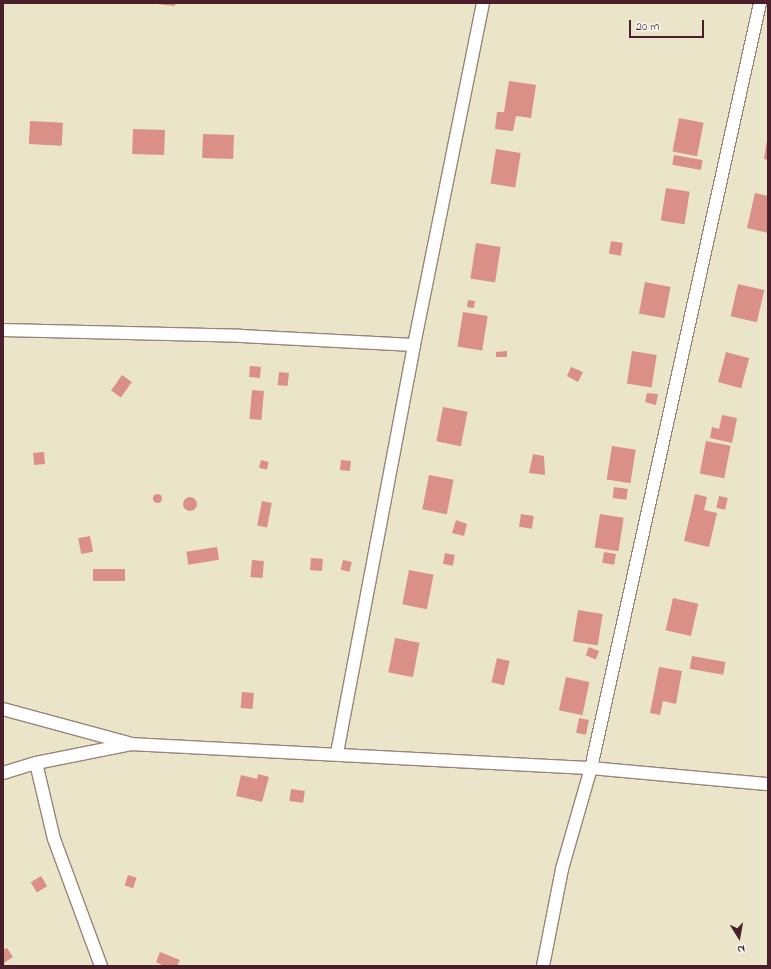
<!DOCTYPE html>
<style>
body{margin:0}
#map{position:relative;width:771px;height:969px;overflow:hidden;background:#eae5c8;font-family:"Indie Flower",sans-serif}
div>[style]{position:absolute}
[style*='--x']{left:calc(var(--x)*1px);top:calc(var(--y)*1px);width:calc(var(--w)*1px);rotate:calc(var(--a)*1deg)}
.building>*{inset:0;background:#da9086;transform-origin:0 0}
.round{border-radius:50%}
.roads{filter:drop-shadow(1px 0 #9a827a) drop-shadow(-1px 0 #9a827a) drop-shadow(0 1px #9a827a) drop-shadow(0 -1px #9a827a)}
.service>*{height:12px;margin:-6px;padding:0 6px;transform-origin:6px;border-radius:6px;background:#fff}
span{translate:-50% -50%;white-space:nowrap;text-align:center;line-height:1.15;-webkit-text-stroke:4px #f6f6f2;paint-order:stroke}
.frame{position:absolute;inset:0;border:4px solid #4a1f2b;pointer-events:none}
.north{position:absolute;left:719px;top:917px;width:40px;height:40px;-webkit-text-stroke:3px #f6f6f2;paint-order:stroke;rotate:169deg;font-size:11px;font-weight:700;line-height:16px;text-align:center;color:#4a1f2b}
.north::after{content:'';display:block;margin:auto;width:14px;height:18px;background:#4a1f2b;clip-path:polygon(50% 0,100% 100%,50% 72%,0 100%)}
.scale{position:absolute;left:629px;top:20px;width:75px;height:18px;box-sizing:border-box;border:2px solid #4a1f2b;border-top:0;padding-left:5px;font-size:12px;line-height:14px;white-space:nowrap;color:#4a1f2b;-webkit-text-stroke:3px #f6f6f2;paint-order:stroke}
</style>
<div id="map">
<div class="building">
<div style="clip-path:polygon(147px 3px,175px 3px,175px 6px)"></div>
<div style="clip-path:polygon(509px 81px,536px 85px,531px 118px,516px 116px,513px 131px,495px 129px,497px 112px,504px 112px)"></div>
<div style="left:679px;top:118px;width:25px;height:34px;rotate:11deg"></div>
<div style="left:30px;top:121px;width:33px;height:23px;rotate:3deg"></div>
<div style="left:133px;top:129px;width:32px;height:25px;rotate:2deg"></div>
<div style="left:203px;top:134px;width:31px;height:24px;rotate:2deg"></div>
<div style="clip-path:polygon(767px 140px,768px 140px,768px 160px,764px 159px)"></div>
<div style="left:496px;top:149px;width:25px;height:35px;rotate:9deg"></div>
<div style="left:674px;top:155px;width:29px;height:10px;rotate:10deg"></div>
<div style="left:666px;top:188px;width:24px;height:33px;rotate:9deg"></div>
<div style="clip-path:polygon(755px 193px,768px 196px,768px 233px,747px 228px)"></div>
<div style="left:611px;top:241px;width:12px;height:13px;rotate:9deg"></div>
<div style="left:476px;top:243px;width:25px;height:36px;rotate:9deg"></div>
<div style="left:645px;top:282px;width:26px;height:32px;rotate:11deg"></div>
<div style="left:738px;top:284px;width:27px;height:33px;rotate:13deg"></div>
<div style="left:468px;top:300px;width:7px;height:7px;rotate:8deg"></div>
<div style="left:463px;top:312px;width:25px;height:35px;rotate:9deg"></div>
<div style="clip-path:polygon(507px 351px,507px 357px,496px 357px,496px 352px)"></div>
<div style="left:632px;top:351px;width:25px;height:33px;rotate:9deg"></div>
<div style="left:726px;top:352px;width:24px;height:31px;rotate:15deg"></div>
<div style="left:250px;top:366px;width:11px;height:11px;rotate:5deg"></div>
<div style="clip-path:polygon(571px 367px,583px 372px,578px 382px,567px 376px)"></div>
<div style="left:279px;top:372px;width:10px;height:13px;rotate:6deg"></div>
<div style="left:122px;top:375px;width:12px;height:19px;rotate:35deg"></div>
<div style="left:252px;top:390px;width:12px;height:29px;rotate:5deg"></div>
<div style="clip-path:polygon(647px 393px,658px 394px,656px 405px,645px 402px)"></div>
<div style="left:443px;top:407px;width:25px;height:35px;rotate:11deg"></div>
<div style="clip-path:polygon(722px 415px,737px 418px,732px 443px,710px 438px,712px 427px,719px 429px)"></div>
<div style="left:706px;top:441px;width:25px;height:33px;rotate:11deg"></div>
<div style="left:612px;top:446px;width:24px;height:34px;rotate:9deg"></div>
<div style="left:44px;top:452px;width:12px;height:11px;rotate:85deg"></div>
<div style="clip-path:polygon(533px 454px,544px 456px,545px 475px,529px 473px)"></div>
<div style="left:261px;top:460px;width:8px;height:8px;rotate:14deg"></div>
<div style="left:341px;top:460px;width:10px;height:10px;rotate:6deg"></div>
<div style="left:429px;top:475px;width:25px;height:35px;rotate:11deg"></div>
<div style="left:614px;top:487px;width:14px;height:11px;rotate:8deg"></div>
<div class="round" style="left:152.5px;top:493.5px;width:9px;height:9px"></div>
<div style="clip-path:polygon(695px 494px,707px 497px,704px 510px,717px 513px,709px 547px,684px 541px)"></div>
<div style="left:719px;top:496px;width:9px;height:12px;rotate:13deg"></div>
<div class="round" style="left:183px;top:497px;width:14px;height:14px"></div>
<div style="left:262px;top:501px;width:10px;height:25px;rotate:11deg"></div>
<div style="left:521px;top:514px;width:13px;height:13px;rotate:9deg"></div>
<div style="left:600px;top:514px;width:24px;height:34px;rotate:9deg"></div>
<div style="clip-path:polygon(456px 520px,467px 524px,464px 536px,452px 533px)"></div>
<div style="left:90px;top:536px;width:16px;height:12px;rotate:79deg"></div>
<div style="left:217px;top:547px;width:13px;height:31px;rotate:81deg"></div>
<div style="left:604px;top:552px;width:12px;height:11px;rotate:9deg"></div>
<div style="left:445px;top:553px;width:10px;height:11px;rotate:11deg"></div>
<div style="left:311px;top:558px;width:12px;height:12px;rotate:5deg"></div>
<div style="left:252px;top:560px;width:12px;height:17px;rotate:5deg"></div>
<div style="left:343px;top:560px;width:9px;height:10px;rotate:13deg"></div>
<div style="left:93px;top:569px;width:32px;height:12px"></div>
<div style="left:409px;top:570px;width:25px;height:35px;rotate:11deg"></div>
<div style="left:673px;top:598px;width:26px;height:33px;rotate:13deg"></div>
<div style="left:578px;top:610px;width:25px;height:32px;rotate:9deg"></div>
<div style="left:395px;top:638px;width:25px;height:35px;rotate:11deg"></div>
<div style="left:589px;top:647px;width:11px;height:9px;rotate:22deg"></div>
<div style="left:692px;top:656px;width:34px;height:13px;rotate:10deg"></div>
<div style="left:497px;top:658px;width:13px;height:25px;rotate:13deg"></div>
<div style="clip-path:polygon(659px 667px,682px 671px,676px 704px,663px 701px,660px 715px,650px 713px)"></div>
<div style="left:566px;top:677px;width:24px;height:34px;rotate:12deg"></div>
<div style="left:242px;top:692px;width:12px;height:16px;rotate:5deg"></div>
<div style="left:579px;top:718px;width:10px;height:15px;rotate:11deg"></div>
<div style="clip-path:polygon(258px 774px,269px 777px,262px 802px,236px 796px,241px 775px,257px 779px)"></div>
<div style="left:291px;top:789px;width:14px;height:12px;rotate:8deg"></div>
<div style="left:128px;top:875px;width:9px;height:11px;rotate:18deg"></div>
<div style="left:41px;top:876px;width:12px;height:12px;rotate:59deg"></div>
<div style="clip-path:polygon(7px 948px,13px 957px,4px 963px,3px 950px)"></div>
<div style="clip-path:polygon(160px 952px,180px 960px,177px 966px,164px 966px,156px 962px)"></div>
</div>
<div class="roads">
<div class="service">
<div style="--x:3;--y:330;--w:238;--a:1.4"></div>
<div style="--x:241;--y:336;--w:173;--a:3"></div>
<div style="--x:3;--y:709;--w:130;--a:15.2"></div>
<div style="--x:337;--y:753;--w:415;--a:-79.3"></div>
<div style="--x:414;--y:345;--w:349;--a:-78.6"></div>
<div style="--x:36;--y:763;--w:78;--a:76.7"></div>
<div style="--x:54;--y:839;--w:135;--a:69.7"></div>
<div style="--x:3;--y:773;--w:34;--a:-17"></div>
<div style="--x:36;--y:763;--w:97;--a:-11.3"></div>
<div style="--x:131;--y:744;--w:461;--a:3"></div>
<div style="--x:591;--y:768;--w:178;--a:5.2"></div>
<div style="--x:543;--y:966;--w:99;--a:-78.9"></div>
<div style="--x:562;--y:869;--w:105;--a:-74"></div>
<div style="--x:591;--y:768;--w:783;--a:-77.54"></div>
</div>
</div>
<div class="frame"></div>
<div class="north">N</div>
<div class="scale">20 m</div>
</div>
